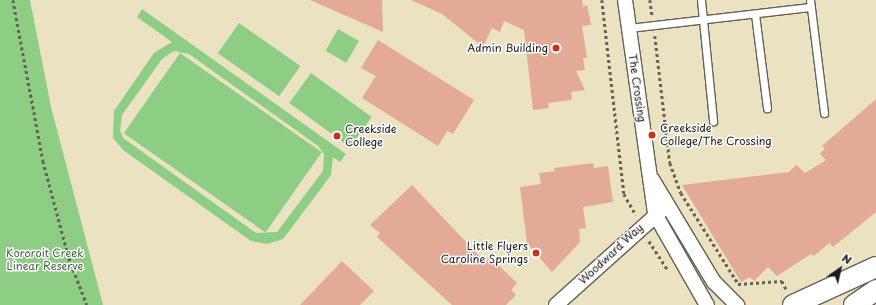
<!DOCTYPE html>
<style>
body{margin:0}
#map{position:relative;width:876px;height:305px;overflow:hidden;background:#eae2c0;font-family:"Playpen Sans",sans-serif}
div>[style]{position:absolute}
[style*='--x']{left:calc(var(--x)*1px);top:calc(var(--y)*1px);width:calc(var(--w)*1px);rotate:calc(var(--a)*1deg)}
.green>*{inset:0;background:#8dcd84;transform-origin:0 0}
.building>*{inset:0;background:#e3ab96}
.path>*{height:2.5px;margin-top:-1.25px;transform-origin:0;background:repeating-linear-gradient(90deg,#646155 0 3px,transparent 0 6px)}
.roads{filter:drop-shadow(1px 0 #646155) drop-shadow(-1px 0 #646155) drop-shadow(0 1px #646155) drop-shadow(0 -1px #646155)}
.lane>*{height:7px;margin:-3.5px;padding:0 3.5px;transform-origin:3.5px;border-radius:3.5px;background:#fff}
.street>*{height:14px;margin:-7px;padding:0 7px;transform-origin:7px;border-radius:7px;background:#fff}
.secondary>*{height:20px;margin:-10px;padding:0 10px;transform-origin:10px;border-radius:10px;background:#fff}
.dots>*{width:11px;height:11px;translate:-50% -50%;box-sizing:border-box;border:2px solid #fff;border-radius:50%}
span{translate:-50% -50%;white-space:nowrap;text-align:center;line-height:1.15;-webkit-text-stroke:3px #fff;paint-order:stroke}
.poi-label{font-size:11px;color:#1c1c1c}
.right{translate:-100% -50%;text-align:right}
.left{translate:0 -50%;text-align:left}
.street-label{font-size:11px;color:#1c1c1c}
.park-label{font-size:11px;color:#496346}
.north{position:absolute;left:820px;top:249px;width:40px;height:40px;-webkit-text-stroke:3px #fff;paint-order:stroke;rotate:34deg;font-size:11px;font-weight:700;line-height:16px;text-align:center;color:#1c1c1c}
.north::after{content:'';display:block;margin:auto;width:14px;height:18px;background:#1c1c1c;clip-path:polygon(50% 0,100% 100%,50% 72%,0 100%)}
</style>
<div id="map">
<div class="green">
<div style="clip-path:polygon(0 0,30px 0,51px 107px,103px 305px,0 305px)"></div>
<div style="clip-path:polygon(evenodd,142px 9px,346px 154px,340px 162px,333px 157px,331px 175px,283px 239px,267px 244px,251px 241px,123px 150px,113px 138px,114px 111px,154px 53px,172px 42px,137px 17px,142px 9px,174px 51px,189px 54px,318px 146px,324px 154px,323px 171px,277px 232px,256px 233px,123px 138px,120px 130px,122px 115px,162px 59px,174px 51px)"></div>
<div style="left:239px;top:23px;width:75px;height:37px;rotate:35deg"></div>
<div style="left:338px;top:29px;width:24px;height:25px;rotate:30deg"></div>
<div style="left:180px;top:53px;width:173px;height:98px;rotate:35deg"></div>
<div style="left:311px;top:73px;width:75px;height:37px;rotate:36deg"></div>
</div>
<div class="building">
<div style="clip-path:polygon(310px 0,382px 0,383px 32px)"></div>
<div style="clip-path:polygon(411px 0,582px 0,583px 7px,587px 5px,591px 25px,582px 26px,587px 58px,583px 58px,585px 70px,576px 71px,585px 90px,571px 92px,572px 100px,548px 103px,549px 108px,533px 110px,524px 30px,504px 21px,500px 32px,492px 28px,483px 47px,442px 14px)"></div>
<div style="clip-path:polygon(378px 40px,474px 100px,453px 134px,447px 131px,438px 146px,362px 98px,376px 76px,361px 68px)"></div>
<div style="clip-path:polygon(876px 99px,876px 212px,833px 247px,829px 243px,814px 256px,811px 254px,777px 276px,768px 267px,754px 281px,750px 277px,741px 282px,682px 185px,789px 172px,796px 165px,805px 173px,826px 160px,820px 154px,825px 148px,822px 146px)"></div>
<div style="clip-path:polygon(593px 163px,594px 168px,608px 166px,613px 202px,583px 207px,586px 228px,579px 229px,580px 242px,552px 272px,527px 243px,520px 187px,541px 184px,539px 173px,555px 171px,554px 168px)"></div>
<div style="clip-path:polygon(412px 185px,485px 262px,490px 257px,517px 283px,511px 290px,516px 295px,506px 305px,452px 305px,377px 237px,380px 233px,370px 225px)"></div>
<div style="clip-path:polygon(342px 261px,374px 291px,360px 305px,300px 305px)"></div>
</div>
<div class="path">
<div style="--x:13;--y:0;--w:164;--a:79.4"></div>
<div style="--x:43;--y:161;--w:100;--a:75"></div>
<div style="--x:69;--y:258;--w:50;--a:69"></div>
<div style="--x:602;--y:0;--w:195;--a:83.5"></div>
<div style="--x:624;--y:194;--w:24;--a:60"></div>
<div style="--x:650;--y:0;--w:15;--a:82"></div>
<div style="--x:655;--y:36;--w:128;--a:83.3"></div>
<div style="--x:670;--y:163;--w:32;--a:70"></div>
<div style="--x:681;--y:193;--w:107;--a:57.7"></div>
<div style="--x:649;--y:241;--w:35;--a:57"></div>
<div style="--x:738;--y:284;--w:44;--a:-3.9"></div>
<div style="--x:782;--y:281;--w:9;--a:63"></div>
</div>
<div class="roads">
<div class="lane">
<div style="--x:701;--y:0;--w:122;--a:84.3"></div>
<div style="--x:810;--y:0;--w:114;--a:82.9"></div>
<div style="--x:755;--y:14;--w:95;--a:82.7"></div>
<div style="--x:629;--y:28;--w:182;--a:-6.6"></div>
</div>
<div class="street">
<div style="--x:625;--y:0;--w:216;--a:82"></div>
<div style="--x:655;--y:214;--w:105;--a:60.3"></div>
<div style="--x:652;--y:179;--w:120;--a:59"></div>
<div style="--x:714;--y:282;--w:33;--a:45"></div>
<div style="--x:556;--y:305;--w:142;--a:-41.9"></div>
</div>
<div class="secondary">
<div style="--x:793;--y:305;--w:91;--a:-24.6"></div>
<div style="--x:854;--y:305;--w:27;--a:-34"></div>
</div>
</div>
<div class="dots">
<div style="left:556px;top:48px;background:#c8321e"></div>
<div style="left:652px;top:135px;background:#c8321e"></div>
<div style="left:337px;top:136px;background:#c8321e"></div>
<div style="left:536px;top:253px;background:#c8321e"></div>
</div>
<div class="poi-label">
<span class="right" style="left:548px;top:48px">Admin Building</span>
<span class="left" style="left:660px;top:135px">Creekside<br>College/The Crossing</span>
<span class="left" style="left:345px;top:136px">Creekside<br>College</span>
<span class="right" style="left:528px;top:253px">Little Flyers<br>Caroline Springs</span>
</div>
<div class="street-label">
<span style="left:637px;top:88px;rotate:82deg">The Crossing</span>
<span style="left:611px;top:254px;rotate:-43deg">Woodward Way</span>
</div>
<div class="park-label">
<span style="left:45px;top:260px">Kororoit Creek<br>Linear Reserve</span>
</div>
<div class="north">N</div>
</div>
